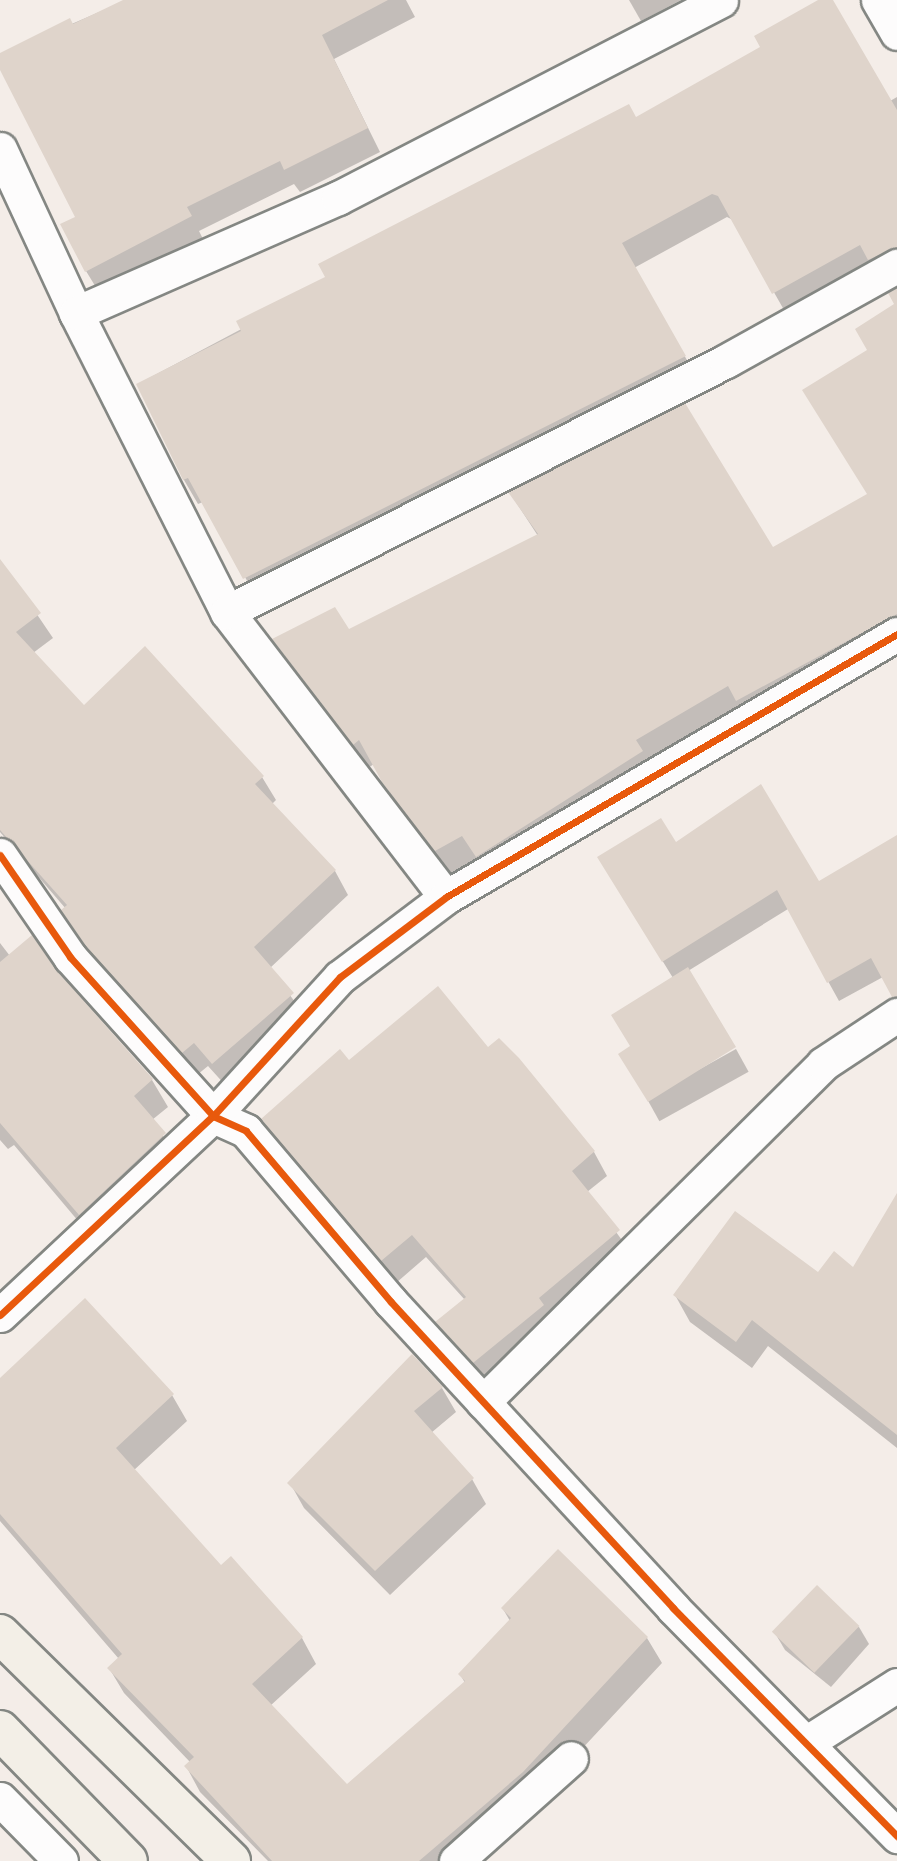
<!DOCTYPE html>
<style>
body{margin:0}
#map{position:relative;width:897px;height:1861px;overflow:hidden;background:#f4ede8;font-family:"Balsamiq Sans",sans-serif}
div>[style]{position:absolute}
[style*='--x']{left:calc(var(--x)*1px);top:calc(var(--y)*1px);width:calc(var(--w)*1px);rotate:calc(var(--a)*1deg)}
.shadow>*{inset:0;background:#0003;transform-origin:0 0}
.building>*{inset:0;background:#dfd4cb;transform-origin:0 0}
.roads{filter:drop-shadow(2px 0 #848783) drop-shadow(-2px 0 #848783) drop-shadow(0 2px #848783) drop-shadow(0 -2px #848783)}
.street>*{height:33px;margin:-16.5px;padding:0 16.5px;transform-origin:16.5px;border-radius:16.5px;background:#fdfcfc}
.primary>*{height:38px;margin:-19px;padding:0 19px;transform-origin:19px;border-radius:19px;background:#f3efe7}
.cycleway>*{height:7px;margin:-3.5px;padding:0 3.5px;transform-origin:3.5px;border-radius:3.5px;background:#e8590c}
span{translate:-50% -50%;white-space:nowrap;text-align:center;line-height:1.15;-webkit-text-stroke:6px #fff;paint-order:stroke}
</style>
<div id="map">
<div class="shadow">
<div style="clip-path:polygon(127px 0,406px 0,415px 17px,334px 59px,380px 152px,300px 192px,294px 184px,199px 231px,204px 241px,100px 294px,86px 271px,77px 218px,0 66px,0 55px)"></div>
<div style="clip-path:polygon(629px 0,681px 0,641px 21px)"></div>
<div style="clip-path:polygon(821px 0,831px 0,890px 101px,897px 97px,897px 277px,788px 317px,733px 220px,727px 217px,634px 268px,699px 381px,259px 602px,203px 502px,198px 504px,184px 480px,138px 384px,636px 119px,763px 48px)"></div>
<div style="clip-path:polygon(897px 289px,897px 644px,491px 881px,478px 859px,450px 875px,398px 807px,374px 764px,368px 768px,274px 640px,348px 631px,538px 536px,510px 493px,773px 550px,869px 495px,869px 350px,897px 305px)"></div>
<div style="clip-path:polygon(0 560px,53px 638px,33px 653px,84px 708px,262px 777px,276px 800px,272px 804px,335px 871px,348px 895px,270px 968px,306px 1017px,227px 1087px,208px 1066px,197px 1075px,101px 969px,66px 909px,0 832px)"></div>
<div style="clip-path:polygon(897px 837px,897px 1002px,883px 977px,839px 1001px,788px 909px,688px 971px,632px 1047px,673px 978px,611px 877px,675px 844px,819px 883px)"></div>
<div style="clip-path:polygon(0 943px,10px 956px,54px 971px,152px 1080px,168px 1107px,152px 1120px,180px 1161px,95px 1241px,14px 1145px,8px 1149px,0 1140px)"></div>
<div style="left:736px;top:1049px;width:26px;height:102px;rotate:61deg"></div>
<div style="clip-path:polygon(488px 1050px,518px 1060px,594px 1152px,607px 1176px,587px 1192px,632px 1254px,487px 1385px,451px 1345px,438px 1322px,465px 1300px,426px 1257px,396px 1283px,276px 1142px,263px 1119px,349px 1062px)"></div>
<div style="clip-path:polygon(897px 1197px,897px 1448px,768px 1346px,752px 1368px,690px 1322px,675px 1295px,854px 1270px)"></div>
<div style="clip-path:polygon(412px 1356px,442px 1388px,456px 1412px,431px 1433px,472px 1479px,486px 1504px,390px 1595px,304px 1508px,290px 1483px)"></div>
<div style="clip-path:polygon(0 1380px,172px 1395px,187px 1421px,133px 1471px,221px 1567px,231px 1558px,302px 1638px,316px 1664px,270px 1706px,347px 1787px,465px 1683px,460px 1674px,510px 1621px,503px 1609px,647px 1638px,662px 1663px,537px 1797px,467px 1861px,268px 1861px,200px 1792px,186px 1766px,190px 1762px,124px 1693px,109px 1668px,119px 1659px,0 1521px)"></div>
<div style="clip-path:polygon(859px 1627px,869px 1644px,831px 1687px,785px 1650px,775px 1633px)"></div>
</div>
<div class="building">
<div style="clip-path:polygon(123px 0,388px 0,322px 35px,368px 128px,284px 170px,280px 161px,187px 207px,192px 216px,85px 272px,60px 224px,75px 217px,0 70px,0 53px,70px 18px,73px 24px)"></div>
<div style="clip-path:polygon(818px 0,833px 0,897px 110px,897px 247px,868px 260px,860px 245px,772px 294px,718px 196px,712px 194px,622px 243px,686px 356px,243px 579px,188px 478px,183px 480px,136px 384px,241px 331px,236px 321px,325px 277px,318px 264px,629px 104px,636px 117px,760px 47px,754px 36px)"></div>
<div style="clip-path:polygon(897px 288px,897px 614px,736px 701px,728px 686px,636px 740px,643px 751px,476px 857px,462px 836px,435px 851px,382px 782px,359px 740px,353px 745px,272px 639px,335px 607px,349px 629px,538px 534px,508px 492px,685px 403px,773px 547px,867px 494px,802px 390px,867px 350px,855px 329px,894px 304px,888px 293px)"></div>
<div style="clip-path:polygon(0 559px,41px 613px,16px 632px,84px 705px,145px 646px,264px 776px,255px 784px,336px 870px,254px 947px,294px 993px,212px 1064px,194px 1043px,182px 1053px,85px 945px,61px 910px,67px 905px,0 830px)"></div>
<div style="clip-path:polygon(761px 784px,819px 881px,897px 835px,897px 996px,892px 997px,871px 958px,827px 983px,777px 890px,662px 962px,597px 857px,661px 818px,676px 842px)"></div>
<div style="clip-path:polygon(32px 935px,56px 970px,153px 1079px,134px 1096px,166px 1133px,79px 1215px,0 1123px,0 962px)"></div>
<div style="clip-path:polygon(688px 967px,736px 1047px,648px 1102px,618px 1054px,630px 1046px,611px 1015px)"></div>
<div style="clip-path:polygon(438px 986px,488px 1047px,499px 1038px,519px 1058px,595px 1151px,572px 1171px,620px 1230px,539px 1298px,544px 1305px,473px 1363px,435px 1322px,466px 1297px,412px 1235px,381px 1261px,261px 1119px,340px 1049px,349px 1060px)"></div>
<div style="clip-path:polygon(897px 1193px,897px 1435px,752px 1320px,736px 1342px,673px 1295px,735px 1211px,818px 1272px,834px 1251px,853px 1267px)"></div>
<div style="clip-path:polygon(85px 1298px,174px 1394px,116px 1448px,221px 1565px,231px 1556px,303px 1637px,252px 1684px,347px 1784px,465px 1681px,458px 1674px,511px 1618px,501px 1608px,558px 1549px,648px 1637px,523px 1772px,419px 1861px,272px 1861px,184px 1766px,194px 1757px,107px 1668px,122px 1654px,0 1514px,0 1378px)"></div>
<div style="clip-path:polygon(412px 1354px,443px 1387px,414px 1411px,474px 1478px,375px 1571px,287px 1483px)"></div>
<div style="left:817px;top:1585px;width:59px;height:65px;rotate:44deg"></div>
</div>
<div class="roads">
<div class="street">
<div style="--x:878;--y:0;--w:38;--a:60"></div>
<div style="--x:0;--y:149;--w:181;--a:65.1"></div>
<div style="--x:76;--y:313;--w:335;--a:63.2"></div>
<div style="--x:227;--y:612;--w:359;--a:52.5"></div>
<div style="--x:76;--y:313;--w:286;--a:-23.7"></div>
<div style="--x:338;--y:198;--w:431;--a:-27.3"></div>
<div style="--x:227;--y:612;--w:559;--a:-26.7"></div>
<div style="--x:726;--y:361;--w:196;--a:-29.1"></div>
<div style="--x:0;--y:855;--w:124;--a:55.5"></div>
<div style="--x:70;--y:957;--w:214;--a:48"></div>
<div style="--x:213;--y:1116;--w:36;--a:24"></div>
<div style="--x:246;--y:1131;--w:224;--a:49.7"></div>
<div style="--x:391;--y:1302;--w:416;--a:47.3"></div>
<div style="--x:673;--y:1608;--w:320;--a:45.5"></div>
<div style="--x:0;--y:1315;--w:291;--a:-43.1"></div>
<div style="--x:213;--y:1116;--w:188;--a:-47.6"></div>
<div style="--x:340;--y:977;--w:133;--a:-37"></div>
<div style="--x:446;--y:897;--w:522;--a:-30.25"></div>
<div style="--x:483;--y:1402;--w:479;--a:-44.8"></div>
<div style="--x:823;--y:1064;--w:89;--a:-33.5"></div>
<div style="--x:806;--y:1743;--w:108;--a:-32.5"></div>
<div style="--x:0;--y:1799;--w:87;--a:45.5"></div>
<div style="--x:456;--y:1861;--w:154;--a:-41.8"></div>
</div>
<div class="primary">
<div style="--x:0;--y:1634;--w:324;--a:44.5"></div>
<div style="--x:0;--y:1730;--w:183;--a:45.7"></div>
</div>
</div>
<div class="cycleway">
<div style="--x:0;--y:855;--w:124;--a:55.5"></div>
<div style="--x:70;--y:957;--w:214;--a:48"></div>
<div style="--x:213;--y:1116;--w:36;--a:24"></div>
<div style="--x:246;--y:1131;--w:224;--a:49.7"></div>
<div style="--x:391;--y:1302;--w:416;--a:47.3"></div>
<div style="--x:673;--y:1608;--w:320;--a:45.5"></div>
<div style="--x:0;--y:1315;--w:291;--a:-43.1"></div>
<div style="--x:213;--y:1116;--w:188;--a:-47.6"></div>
<div style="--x:340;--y:977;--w:133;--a:-37"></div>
<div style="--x:446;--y:897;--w:522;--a:-30.25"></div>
</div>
</div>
